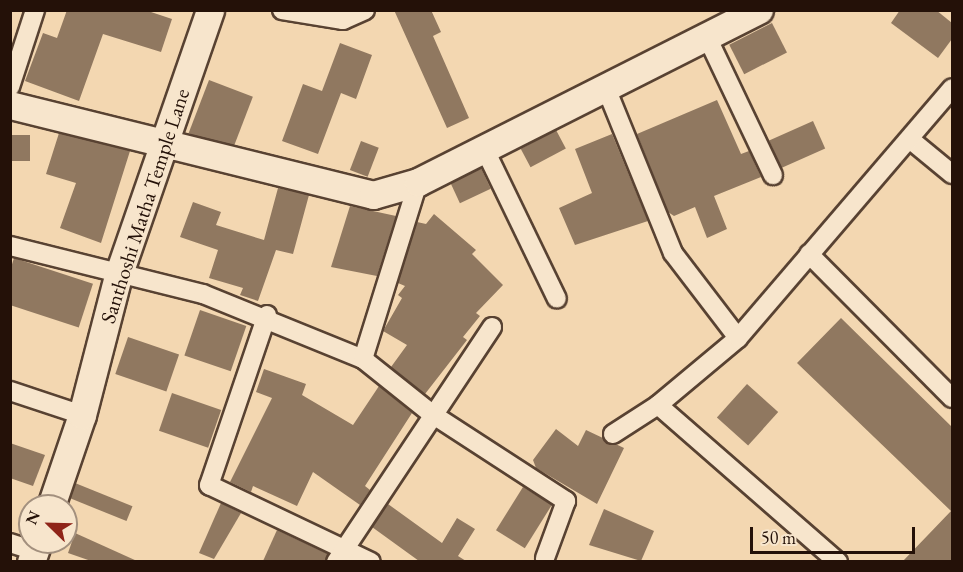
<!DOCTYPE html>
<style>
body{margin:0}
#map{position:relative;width:963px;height:572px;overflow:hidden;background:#f3d7b1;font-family:"EB Garamond",serif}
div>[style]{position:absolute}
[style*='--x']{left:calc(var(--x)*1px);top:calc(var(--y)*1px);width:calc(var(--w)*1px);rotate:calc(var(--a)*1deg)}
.building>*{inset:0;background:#907860;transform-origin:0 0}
.roads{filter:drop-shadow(2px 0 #584232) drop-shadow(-2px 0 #584232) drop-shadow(0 2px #584232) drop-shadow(0 -2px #584232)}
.street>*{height:18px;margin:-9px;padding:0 9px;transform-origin:9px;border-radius:9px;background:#f7e5cc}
.secondary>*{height:27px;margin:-13.5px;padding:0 13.5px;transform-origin:13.5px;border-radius:13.5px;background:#f7e5cc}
span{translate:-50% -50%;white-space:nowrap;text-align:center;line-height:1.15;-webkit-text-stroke:4.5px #f7e5cc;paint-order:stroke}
.street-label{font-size:21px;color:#241108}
.frame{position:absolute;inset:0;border:12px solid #241108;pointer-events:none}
.north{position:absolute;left:18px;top:494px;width:60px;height:60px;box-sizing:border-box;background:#f7e5cc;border:2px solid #a3907e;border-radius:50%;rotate:293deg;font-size:16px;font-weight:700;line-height:24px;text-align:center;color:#241108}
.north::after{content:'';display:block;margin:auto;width:21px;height:27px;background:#8f2418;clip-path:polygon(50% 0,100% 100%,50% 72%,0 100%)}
.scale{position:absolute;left:750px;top:527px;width:165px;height:27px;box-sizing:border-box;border:3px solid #241108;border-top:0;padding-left:8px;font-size:18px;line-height:21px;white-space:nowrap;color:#241108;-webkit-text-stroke:4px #f7e5cc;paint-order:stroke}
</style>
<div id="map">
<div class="building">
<div style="clip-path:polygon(67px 10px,145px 10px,172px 19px,161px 52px,103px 34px,79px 101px,25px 81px,43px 33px,57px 38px)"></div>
<div style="clip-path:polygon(394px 10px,431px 10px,441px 32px,433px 36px,469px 118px,447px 128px)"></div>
<div style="clip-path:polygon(900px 10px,936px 10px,952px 23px,952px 39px,938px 58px,891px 23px)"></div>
<div style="left:772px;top:23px;width:33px;height:48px;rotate:63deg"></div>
<div style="clip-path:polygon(340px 43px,372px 55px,356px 99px,341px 93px,318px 154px,282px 141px,303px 84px,322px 91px)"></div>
<div style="left:209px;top:80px;width:47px;height:57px;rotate:21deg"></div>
<div style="clip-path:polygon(717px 100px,741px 154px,749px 151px,761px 177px,714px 196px,727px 229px,707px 238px,695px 207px,674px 216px,668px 212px,637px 134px)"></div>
<div style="left:813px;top:121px;width:30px;height:48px;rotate:66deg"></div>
<div style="left:556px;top:130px;width:21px;height:40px;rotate:62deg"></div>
<div style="clip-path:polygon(59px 133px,130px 151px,101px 243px,60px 228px,76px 183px,46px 174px)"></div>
<div style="clip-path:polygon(612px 134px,648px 221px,575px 245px,559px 208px,592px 193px,575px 149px)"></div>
<div style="left:10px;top:135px;width:20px;height:26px"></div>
<div style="left:361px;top:141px;width:19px;height:31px;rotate:21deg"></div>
<div style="left:481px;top:168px;width:23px;height:34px;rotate:65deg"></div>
<div style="clip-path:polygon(278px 188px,309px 195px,293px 254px,276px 250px,258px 301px,240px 295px,243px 288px,209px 278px,218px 250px,180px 237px,193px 202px,221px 212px,216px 225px,264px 240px)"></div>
<div style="clip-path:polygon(350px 206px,396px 216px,377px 276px,331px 267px)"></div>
<div style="clip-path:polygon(434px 214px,476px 250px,472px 254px,503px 285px,476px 313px,480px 316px,463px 337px,467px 340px,425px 394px,391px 367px,407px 345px,383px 331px,402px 298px,398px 295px,405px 286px,398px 283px,417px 222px,426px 224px)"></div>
<div style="left:14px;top:258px;width:83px;height:46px;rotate:18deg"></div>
<div style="left:200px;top:310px;width:49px;height:48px;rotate:19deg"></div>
<div style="clip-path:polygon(841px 318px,952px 427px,952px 561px,903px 561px,951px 511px,797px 363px)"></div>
<div style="left:128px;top:337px;width:54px;height:39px;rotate:19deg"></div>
<div style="clip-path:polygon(264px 369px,306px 384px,302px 395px,353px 425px,379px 386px,412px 413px,365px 486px,370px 490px,360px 505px,313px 472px,297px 506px,253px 486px,251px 492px,230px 482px,272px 398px,256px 392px)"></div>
<div style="left:747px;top:384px;width:42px;height:45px;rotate:42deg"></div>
<div style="left:172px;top:393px;width:52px;height:40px;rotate:19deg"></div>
<div style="clip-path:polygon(556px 429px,578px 446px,586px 430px,624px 448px,597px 504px,536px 468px,533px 460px)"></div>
<div style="clip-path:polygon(10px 443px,45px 455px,33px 486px,10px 478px)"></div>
<div style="left:75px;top:483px;width:62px;height:16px;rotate:22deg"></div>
<div style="left:523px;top:487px;width:34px;height:51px;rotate:32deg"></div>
<div style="clip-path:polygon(221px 503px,241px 513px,214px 559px,199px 553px)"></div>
<div style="clip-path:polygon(388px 504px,442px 543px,457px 518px,475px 529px,458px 556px,466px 561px,419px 561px,372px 527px)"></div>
<div style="clip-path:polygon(604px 509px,654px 531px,641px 561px,589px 545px)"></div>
<div style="clip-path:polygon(277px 530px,328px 554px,325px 561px,263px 561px)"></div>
<div style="clip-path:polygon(75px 533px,137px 561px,91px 561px,68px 553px)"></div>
</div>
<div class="roads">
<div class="street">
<div style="--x:282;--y:10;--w:62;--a:9.3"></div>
<div style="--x:343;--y:20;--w:24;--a:-24"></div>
<div style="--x:708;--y:39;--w:151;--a:64.5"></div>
<div style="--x:10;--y:87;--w:81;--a:-72"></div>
<div style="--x:606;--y:88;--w:178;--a:67.9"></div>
<div style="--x:673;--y:253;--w:107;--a:52.6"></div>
<div style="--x:912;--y:141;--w:52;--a:39.5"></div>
<div style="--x:485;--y:150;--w:165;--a:64.2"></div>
<div style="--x:10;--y:246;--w:199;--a:14"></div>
<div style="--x:203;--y:294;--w:173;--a:22.1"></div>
<div style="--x:363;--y:359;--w:88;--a:38.6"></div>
<div style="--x:432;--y:414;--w:160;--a:33"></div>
<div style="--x:566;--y:501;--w:61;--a:110.2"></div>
<div style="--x:809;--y:254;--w:203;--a:45.2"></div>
<div style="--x:267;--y:315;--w:180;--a:108.8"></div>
<div style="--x:209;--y:485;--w:179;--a:25.4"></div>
<div style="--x:363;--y:359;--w:185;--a:-72.7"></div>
<div style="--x:10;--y:391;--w:76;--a:18.4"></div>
<div style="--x:658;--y:405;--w:239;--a:41.1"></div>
<div style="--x:613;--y:434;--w:54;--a:-32.8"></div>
<div style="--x:658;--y:405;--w:104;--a:-39.9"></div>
<div style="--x:738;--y:338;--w:329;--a:-49.4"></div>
<div style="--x:10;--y:543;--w:26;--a:18"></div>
<div style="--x:336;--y:562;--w:282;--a:-56.4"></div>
</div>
<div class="secondary">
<div style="--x:10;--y:105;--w:374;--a:13.9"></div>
<div style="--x:373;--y:195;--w:47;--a:-16.1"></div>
<div style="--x:418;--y:182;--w:382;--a:-26.8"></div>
<div style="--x:51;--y:506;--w:96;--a:-71.2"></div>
<div style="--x:82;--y:415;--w:144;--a:-75.5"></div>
<div style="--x:118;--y:276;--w:281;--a:-70.9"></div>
<div style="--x:31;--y:562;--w:21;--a:-71"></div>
</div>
</div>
<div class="street-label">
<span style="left:145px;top:206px;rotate:-72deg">Santhoshi Matha Temple Lane</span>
</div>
<div class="frame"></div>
<div class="north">N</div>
<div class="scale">50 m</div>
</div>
